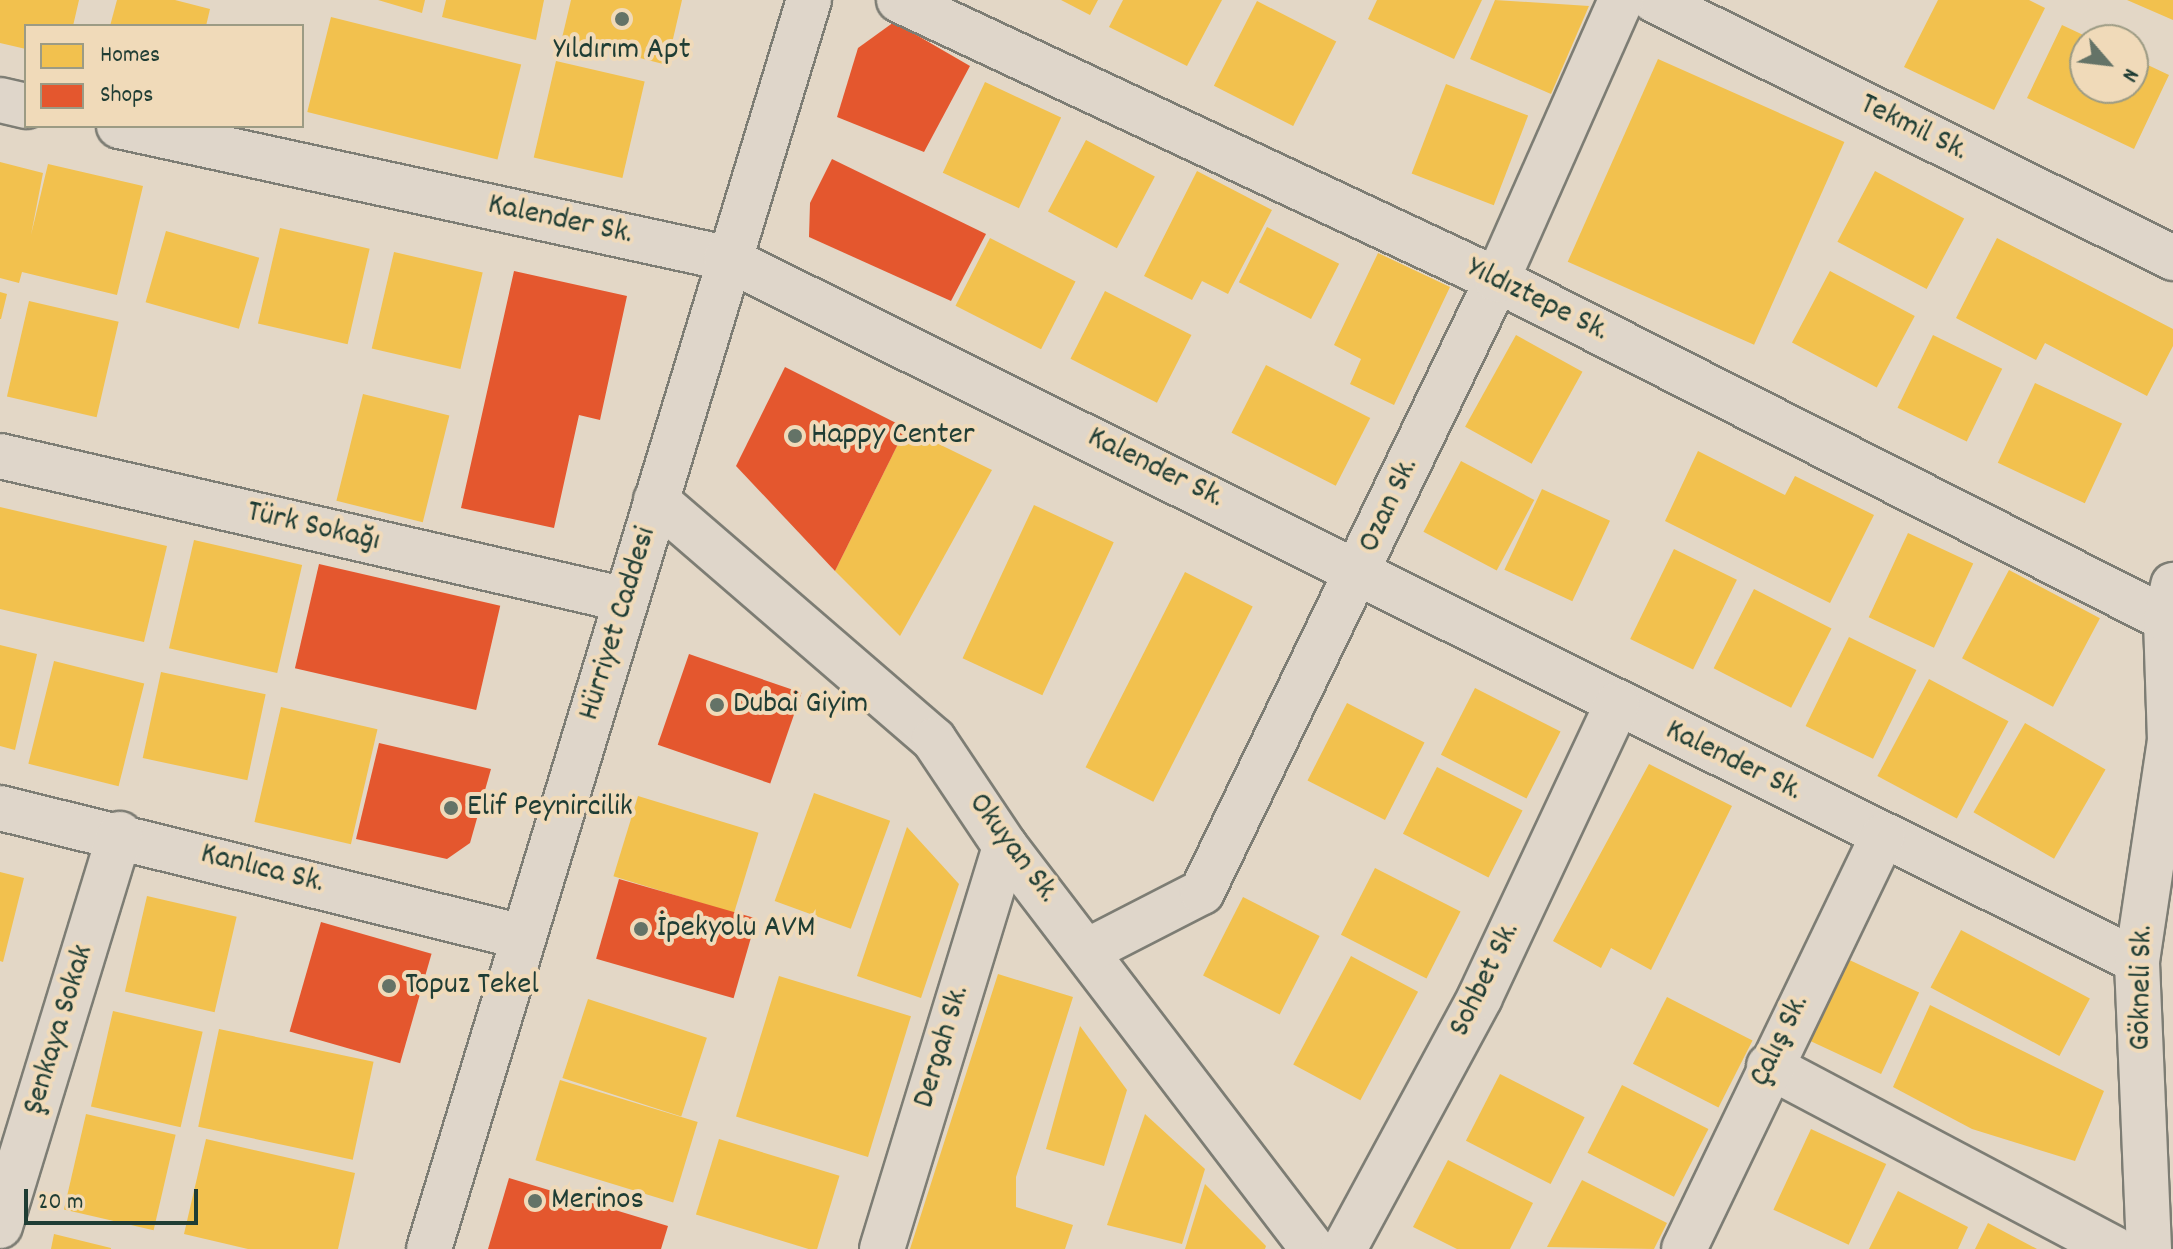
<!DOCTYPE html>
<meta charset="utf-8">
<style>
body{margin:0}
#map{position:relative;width:2173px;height:1249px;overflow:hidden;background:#e3d7c6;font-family:Dekko,sans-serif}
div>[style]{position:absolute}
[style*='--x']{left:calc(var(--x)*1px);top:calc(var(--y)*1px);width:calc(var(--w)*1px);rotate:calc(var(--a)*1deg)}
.homes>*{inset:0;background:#f2c14e;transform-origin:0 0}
.shops>*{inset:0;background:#e4572e;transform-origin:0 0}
.roads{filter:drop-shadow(2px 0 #7d7d74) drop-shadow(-2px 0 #7d7d74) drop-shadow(0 2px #7d7d74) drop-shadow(0 -2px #7d7d74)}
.street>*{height:44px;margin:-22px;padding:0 22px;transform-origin:22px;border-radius:22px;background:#dfd6ca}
.secondary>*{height:44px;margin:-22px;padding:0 22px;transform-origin:22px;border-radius:22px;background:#dfd6ca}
.dots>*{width:22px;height:22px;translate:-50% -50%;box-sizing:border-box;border:4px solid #f0dab9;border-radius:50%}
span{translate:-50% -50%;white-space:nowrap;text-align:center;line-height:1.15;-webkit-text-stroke:8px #f0dab9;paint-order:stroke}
.poi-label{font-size:32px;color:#1f3d34}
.left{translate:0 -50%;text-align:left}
.street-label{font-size:32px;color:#1f3d34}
.legend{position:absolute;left:24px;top:24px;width:280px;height:104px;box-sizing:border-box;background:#f0dab9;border:2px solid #9c9b84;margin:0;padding:10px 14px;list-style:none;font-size:24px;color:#1f3d34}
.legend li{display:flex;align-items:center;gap:16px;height:40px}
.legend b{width:40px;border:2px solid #9c9b84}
.north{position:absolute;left:2069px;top:24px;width:80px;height:80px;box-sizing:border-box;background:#f0dab9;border:2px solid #9c9b84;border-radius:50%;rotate:118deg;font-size:22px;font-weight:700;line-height:32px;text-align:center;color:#1f3d34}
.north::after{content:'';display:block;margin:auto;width:28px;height:36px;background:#647367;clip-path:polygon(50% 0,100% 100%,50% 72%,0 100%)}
.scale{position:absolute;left:24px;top:1189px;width:174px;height:36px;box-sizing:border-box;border:4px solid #1f3d34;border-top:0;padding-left:10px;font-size:24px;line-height:28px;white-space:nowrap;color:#1f3d34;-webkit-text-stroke:6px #f0dab9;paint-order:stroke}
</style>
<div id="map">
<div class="homes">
<div style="clip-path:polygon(0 0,79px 0,73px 26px,26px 26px,26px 49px,0 43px)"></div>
<div style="clip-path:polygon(117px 0,175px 0,210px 9px,206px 26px,110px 26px)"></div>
<div style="clip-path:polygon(378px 0,425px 0,422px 13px)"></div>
<div style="clip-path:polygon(446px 0,544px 0,536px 40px,442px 17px)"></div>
<div style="clip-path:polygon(571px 0,682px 0,667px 65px,562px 38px)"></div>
<div style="clip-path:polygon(1061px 0,1098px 0,1090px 15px)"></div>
<div style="clip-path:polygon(1123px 0,1222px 0,1187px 66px,1109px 27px)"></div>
<div style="clip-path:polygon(1377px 0,1482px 0,1454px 59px,1368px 19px)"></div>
<div style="clip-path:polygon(1495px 0,1589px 6px,1551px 94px,1470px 59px)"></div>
<div style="clip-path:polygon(1938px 0,2029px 0,2045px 8px,1994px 110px,1904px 67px)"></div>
<div style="clip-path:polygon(2127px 0,2173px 0,2173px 20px)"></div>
<div style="left:1257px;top:1px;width:89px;height:95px;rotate:27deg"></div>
<div style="left:331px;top:17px;width:196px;height:98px;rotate:14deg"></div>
<div style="clip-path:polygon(2062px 25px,2094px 40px,2085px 40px,2085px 88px,2133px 88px,2133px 58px,2169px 75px,2134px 149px,2027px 98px)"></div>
<div style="left:1658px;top:59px;width:204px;height:222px;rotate:24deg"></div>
<div style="left:556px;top:61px;width:91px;height:99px;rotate:13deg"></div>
<div style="left:985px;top:82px;width:84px;height:100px;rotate:25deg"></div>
<div style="left:1446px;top:84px;width:88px;height:96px;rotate:21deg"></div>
<div style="left:1086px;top:140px;width:78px;height:81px;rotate:28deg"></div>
<div style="clip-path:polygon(0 162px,43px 173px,31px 235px,48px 164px,143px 186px,117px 295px,22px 272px,19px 283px,0 278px)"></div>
<div style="clip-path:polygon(1197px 171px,1272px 210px,1228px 294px,1202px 281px,1192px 300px,1144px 276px)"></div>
<div style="left:1875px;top:171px;width:101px;height:80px;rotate:28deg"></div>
<div style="left:1267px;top:227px;width:81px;height:62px;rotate:27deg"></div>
<div style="left:280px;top:228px;width:92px;height:98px;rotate:13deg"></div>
<div style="left:166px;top:231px;width:97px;height:74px;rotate:16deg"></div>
<div style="left:990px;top:238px;width:96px;height:76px;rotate:27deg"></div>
<div style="clip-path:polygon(1997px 238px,2173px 329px,2173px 346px,2147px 396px,2045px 343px,2036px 360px,1956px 318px)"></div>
<div style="left:394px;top:252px;width:91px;height:99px;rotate:13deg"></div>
<div style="clip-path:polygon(1378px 253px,1450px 287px,1394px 405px,1350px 384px,1361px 359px,1334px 345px)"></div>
<div style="left:1830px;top:271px;width:96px;height:81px;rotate:28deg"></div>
<div style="left:1105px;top:291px;width:97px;height:76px;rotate:27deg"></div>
<div style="clip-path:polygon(0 292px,7px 294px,1px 319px,0 319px)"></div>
<div style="left:29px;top:301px;width:92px;height:98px;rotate:13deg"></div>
<div style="left:1516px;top:335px;width:76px;height:105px;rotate:29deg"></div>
<div style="left:1933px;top:335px;width:77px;height:81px;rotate:26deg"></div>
<div style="left:1266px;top:365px;width:117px;height:76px;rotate:27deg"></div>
<div style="left:2035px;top:383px;width:96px;height:88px;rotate:25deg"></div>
<div style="left:363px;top:394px;width:89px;height:110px;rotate:14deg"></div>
<div style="clip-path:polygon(906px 428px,992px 470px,900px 636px,835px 571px)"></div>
<div style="clip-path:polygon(1698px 451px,1785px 495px,1795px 476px,1874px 515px,1830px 603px,1665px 521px)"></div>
<div style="left:1461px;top:461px;width:83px;height:80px;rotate:28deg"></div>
<div style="left:1542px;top:489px;width:75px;height:89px;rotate:25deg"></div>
<div style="left:1034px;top:505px;width:88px;height:169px;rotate:25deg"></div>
<div style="clip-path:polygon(0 507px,167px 546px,144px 642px,0 609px)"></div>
<div style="left:1908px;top:533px;width:72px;height:93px;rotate:25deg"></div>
<div style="left:194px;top:540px;width:111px;height:111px;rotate:13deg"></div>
<div style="left:1674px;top:549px;width:70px;height:100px;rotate:26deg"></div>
<div style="left:2009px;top:570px;width:103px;height:100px;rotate:28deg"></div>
<div style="left:1185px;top:572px;width:76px;height:219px;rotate:27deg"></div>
<div style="left:1754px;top:589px;width:87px;height:89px;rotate:27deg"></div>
<div style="left:1849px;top:637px;width:75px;height:99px;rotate:26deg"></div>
<div style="clip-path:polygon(0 645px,37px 654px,15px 750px,0 746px)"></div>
<div style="left:54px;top:661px;width:93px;height:106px;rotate:14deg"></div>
<div style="left:161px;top:672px;width:107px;height:88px;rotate:12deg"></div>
<div style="left:1929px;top:679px;width:90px;height:110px;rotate:28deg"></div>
<div style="left:1475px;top:688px;width:96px;height:75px;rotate:27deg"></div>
<div style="left:1347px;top:703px;width:87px;height:87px;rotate:27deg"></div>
<div style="left:281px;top:707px;width:99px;height:118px;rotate:13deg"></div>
<div style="left:2025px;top:723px;width:93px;height:103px;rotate:30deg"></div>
<div style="clip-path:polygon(1649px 764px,1732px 806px,1651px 970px,1611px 948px,1601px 968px,1553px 941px)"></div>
<div style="left:1437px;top:767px;width:96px;height:75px;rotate:27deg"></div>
<div style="left:814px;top:793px;width:81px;height:115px;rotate:20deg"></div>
<div style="left:638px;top:796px;width:126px;height:84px;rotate:17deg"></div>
<div style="clip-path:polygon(907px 827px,959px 884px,921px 998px,857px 976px)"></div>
<div style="left:1375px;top:868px;width:96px;height:75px;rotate:27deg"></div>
<div style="clip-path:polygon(0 872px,24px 878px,3px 962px,0 961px)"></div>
<div style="left:147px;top:896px;width:92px;height:98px;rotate:13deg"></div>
<div style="left:1243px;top:897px;width:86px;height:88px;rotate:27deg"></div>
<div style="left:1961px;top:930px;width:146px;height:65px;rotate:28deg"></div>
<div style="left:1351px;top:956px;width:76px;height:123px;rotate:28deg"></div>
<div style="left:1843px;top:957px;width:84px;height:90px;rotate:25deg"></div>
<div style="clip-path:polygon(998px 974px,1073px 997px,1016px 1177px,1016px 1207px,1073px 1225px,1065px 1249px,910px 1249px)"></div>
<div style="left:779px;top:976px;width:138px;height:147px;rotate:17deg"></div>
<div style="left:1667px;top:997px;width:96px;height:75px;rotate:27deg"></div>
<div style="left:588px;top:999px;width:125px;height:83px;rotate:18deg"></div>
<div style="clip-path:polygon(1930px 1005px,2104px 1091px,2075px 1161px,1972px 1129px,1893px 1087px)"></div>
<div style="left:113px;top:1011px;width:92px;height:98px;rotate:13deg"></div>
<div style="clip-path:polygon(1080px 1026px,1127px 1090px,1104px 1166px,1046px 1149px)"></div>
<div style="left:219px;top:1029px;width:158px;height:100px;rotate:12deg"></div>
<div style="left:1500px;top:1074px;width:95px;height:75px;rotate:27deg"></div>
<div style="left:560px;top:1080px;width:144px;height:84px;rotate:17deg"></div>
<div style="left:1622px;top:1085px;width:97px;height:76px;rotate:27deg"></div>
<div style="left:86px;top:1114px;width:92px;height:98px;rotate:13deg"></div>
<div style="clip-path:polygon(1145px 1114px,1205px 1169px,1182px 1244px,1107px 1225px)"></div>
<div style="left:1811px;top:1129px;width:83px;height:89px;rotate:25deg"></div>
<div style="clip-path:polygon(206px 1139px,355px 1173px,338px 1249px,248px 1249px,184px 1234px)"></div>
<div style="left:719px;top:1139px;width:126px;height:79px;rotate:17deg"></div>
<div style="clip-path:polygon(1448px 1160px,1533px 1203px,1510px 1249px,1457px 1249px,1413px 1227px)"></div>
<div style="clip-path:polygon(1582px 1180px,1667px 1223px,1654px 1249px,1547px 1247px)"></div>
<div style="clip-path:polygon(1205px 1184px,1266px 1246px,1265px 1249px,1185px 1249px)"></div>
<div style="clip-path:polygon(1898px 1191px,1968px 1227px,1958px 1249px,1869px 1249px)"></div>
<div style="clip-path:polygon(1988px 1223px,2037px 1249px,1975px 1249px)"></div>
<div style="clip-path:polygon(54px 1234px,111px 1248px,111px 1249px,51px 1249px)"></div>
</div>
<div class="shops">
<div style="clip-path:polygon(894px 22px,970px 66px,924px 152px,837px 117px,858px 48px)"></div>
<div style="clip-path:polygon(832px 159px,986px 234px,951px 301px,809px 237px,810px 203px)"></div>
<div style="clip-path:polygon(514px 271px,627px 296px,600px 420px,579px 415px,554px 528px,461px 508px)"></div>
<div style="clip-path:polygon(785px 367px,906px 428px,835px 571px,736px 466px)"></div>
<div style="left:319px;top:564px;width:186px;height:107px;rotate:13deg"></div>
<div style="left:689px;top:654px;width:119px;height:96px;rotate:19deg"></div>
<div style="clip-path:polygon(379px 743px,491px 769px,470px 843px,447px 859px,356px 839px)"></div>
<div style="left:619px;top:879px;width:143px;height:83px;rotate:16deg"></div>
<div style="left:321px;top:922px;width:115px;height:114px;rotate:16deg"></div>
<div style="clip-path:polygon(509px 1178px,668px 1226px,661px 1249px,488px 1249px)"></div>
</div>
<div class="roads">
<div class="street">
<div style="--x:899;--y:0;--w:660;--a:25.09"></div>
<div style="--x:1497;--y:280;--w:750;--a:26.87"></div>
<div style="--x:1654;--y:0;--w:580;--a:26.43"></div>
<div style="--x:0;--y:100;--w:27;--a:13"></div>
<div style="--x:119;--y:126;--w:621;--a:12.27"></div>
<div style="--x:726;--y:258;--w:1576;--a:26.48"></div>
<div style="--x:0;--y:456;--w:642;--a:12.95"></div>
<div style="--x:656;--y:500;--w:367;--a:40.8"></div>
<div style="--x:934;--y:740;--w:128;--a:56.2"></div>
<div style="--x:1005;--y:846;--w:507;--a:52.61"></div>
<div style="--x:0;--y:808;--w:539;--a:13.86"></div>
<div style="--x:1089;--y:950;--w:127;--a:-27.2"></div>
<div style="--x:1202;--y:892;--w:679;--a:-64.26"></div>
<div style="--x:1497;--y:280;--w:306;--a:-66.1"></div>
<div style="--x:1769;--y:1066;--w:391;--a:27.9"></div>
<div style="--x:0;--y:1226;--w:410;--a:-73"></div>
<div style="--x:882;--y:1249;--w:421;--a:-73"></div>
<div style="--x:1344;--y:1249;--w:286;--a:-61.6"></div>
<div style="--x:1480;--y:997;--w:323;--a:-64.9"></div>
<div style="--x:1684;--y:1249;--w:458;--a:-64.3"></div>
<div style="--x:2149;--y:1249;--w:288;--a:-92.4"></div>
<div style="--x:2137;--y:961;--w:222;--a:-81.5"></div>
<div style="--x:2170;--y:741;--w:122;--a:-91.9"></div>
<div style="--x:2166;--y:619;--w:35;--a:-78"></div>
</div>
<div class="secondary">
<div style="--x:429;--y:1249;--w:1306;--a:-73.08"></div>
</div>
</div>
<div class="dots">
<div style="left:622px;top:19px;background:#647367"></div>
<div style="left:795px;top:436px;background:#647367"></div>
<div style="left:717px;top:705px;background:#647367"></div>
<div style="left:451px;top:808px;background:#647367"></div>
<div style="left:641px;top:929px;background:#647367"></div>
<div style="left:389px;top:986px;background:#647367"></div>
<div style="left:535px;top:1201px;background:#647367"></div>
</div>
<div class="poi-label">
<span style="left:622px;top:51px">Yıldırım Apt</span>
<span class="left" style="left:811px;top:436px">Happy Center</span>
<span class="left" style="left:733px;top:705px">Dubai Giyim</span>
<span class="left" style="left:467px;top:808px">Elif Peynircilik</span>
<span class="left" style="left:657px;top:929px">İpekyolu AVM</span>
<span class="left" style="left:405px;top:986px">Topuz Tekel</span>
<span class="left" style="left:551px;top:1201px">Merinos</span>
</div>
<div class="street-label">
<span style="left:1913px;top:129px;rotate:26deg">Tekmil Sk.</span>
<span style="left:560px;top:221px;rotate:12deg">Kalender Sk.</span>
<span style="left:1537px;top:301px;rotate:26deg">Yıldıztepe Sk.</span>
<span style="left:1155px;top:469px;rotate:26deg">Kalender Sk.</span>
<span style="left:1390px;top:506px;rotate:-65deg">Ozan Sk.</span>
<span style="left:313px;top:528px;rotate:13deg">Türk Sokağı</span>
<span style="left:619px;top:624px;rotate:-73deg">Hürriyet Caddesi</span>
<span style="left:1733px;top:762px;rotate:26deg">Kalender Sk.</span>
<span style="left:1012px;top:849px;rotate:53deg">Okuyan Sk.</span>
<span style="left:262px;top:870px;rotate:14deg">Kanlıca Sk.</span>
<span style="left:1486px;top:980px;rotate:-64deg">Sohbet Sk.</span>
<span style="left:2143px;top:988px;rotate:-89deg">Gökneli Sk.</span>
<span style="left:60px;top:1030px;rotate:-73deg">Şenkaya Sokak</span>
<span style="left:1781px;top:1041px;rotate:-64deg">Çalış Sk.</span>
<span style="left:943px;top:1047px;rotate:-73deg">Dergah Sk.</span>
</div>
<ul class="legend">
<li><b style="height:22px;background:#f2c14e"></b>Homes</li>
<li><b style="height:22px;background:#e4572e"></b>Shops</li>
</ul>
<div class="north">N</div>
<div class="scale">20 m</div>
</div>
